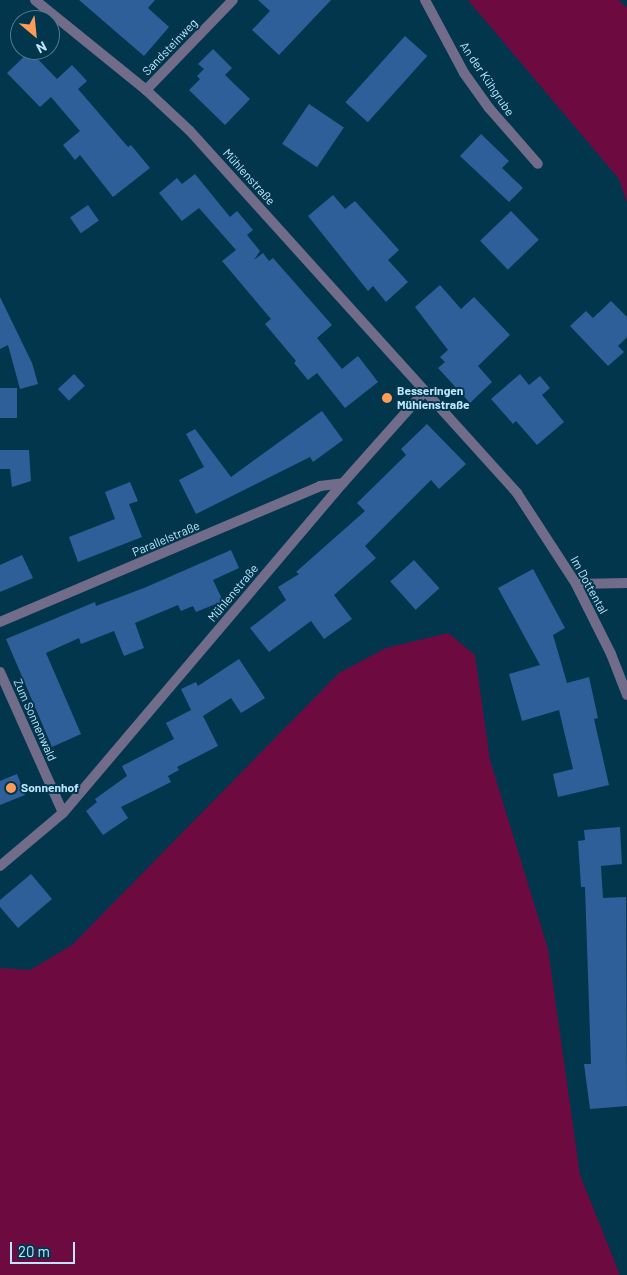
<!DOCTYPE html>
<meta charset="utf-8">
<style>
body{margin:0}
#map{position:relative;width:627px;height:1275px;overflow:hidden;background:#02364d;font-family:Barlow,sans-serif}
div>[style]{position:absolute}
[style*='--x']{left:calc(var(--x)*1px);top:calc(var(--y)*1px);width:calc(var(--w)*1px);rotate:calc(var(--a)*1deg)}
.green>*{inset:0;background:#6d0b41}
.building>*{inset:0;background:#2e5f99;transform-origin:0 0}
.minor>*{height:10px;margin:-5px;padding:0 5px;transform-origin:5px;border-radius:5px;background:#726c8b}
.dots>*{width:14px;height:14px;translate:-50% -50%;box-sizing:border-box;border:2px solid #02364d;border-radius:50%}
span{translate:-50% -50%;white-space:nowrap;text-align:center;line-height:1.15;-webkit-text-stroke:4px #02364d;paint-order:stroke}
.street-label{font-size:12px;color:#bde6fe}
.poi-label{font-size:12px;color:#bde6fe;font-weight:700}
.left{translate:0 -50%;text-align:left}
.north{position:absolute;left:10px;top:10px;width:50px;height:50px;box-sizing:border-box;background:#02364d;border:1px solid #4d7c94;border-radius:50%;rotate:152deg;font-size:14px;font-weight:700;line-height:20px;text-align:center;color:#bde6fe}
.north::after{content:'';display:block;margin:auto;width:18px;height:22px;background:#fe9c57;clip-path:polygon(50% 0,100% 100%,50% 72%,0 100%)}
.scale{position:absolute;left:10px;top:1242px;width:65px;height:22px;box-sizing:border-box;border:2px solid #bde6fe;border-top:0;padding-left:6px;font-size:15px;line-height:18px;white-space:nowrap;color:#bde6fe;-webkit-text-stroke:4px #02364d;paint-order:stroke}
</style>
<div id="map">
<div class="green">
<div style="clip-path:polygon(468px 0,618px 0,627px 7px,627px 203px,619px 179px)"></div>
<div style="clip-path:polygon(448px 633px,475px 655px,490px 760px,548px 949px,580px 1175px,620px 1275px,0 1275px,0 968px,30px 970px,72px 945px,339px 673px,386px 648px)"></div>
</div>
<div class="building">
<div style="clip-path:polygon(79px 0,155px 0,148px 8px,169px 27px,144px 56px)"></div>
<div style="clip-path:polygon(258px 0,331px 0,279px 55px,252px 30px,270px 11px)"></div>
<div style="left:405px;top:36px;width:30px;height:89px;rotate:42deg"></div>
<div style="clip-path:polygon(213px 49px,232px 68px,225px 75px,250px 99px,225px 125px,189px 90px,200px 79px,197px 76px,204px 69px,198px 64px)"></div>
<div style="clip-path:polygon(30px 51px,57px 79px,72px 65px,87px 81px,78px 89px,128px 147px,131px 145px,150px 168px,113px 197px,80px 155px,75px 160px,63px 145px,80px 131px,51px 97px,40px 107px,7px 73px)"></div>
<div style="left:309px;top:104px;width:42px;height:48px;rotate:34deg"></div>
<div style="clip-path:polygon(481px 134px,509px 161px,502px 168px,523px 188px,509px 202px,460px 156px)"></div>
<div style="clip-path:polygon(195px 174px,230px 217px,237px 211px,253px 230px,247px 235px,260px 251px,254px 260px,263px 253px,269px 261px,273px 258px,332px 325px,317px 338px,342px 369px,358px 356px,378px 382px,345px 408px,317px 373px,308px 380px,294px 363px,296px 361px,265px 324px,271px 319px,222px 261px,236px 250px,199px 208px,182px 221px,159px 193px,177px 178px,182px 184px)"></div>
<div style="clip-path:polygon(333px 195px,345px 209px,355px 201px,399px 250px,388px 260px,408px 282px,386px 302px,373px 286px,368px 291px,308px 216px)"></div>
<div style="left:88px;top:205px;width:19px;height:22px;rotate:55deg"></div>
<div style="left:511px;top:211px;width:40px;height:43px;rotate:46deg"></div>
<div style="clip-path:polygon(440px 285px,461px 309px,474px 297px,510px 335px,478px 366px,492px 382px,470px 403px,438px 368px,445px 362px,440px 357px,448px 350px,415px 307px)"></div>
<div style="clip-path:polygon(0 297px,32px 363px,38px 384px,20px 389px,8px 345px,0 349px)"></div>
<div style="clip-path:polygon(611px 301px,627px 317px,627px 337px,618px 346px,624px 352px,608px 366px,570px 326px,586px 311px,593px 318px)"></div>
<div style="left:74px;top:374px;width:16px;height:22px;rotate:47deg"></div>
<div style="clip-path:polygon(520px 374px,529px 385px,540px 376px,550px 388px,542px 395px,564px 422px,537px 445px,516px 421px,513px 424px,491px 399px)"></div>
<div style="left:0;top:388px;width:17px;height:30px"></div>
<div style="clip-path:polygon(322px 411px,343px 440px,313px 462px,310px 457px,196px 514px,179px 480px,204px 467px,186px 434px,195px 429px,231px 477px)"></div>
<div style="clip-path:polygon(427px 424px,466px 464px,439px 489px,431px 480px,365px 546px,376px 558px,334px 595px,352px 619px,324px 639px,311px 621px,269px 652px,250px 628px,286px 600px,278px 587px,299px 574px,296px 572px,365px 511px,357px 503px,406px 455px,401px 449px)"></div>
<div style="clip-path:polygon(0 450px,29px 450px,31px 481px,12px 487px,10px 469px,0 469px)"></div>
<div style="clip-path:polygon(130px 482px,138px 501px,129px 504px,142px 537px,78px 562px,69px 537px,115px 519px,105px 492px)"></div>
<div style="clip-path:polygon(231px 550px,239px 568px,213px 580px,223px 601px,196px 612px,193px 606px,181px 611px,178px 605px,135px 623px,144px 648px,124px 656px,114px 631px,81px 644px,79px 638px,46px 653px,81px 734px,52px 747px,6px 639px,95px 602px,96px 606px,144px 588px)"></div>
<div style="clip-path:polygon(22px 555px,33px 578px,0 592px,0 565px)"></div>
<div style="left:414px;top:560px;width:38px;height:32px;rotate:48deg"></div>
<div style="clip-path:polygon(533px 569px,565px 628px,553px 635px,567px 683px,589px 677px,598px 718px,594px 719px,609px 785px,558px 797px,553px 774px,573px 769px,559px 710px,522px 721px,509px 674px,540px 665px,498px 588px)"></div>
<div style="clip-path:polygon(239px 659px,265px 698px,241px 713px,231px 698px,203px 716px,218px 746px,177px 767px,179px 770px,168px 776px,171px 782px,121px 807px,128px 818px,103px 835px,86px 811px,97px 802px,95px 799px,127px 776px,122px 766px,174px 739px,166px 723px,191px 710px,181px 689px,196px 682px,198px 686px)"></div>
<div style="clip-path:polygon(17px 774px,25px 795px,0 805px,0 781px)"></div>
<div style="clip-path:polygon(620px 827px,622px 864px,601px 866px,603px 898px,626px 897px,627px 1106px,590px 1109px,584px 1064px,591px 1064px,585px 887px,581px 887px,578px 841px,585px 840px,584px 830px)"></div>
<div style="clip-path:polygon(31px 874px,52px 899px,18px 928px,0 907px,0 900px)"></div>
</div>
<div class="minor">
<div style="--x:35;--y:0;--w:143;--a:39"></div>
<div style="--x:146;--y:90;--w:60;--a:43"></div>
<div style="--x:190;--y:131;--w:488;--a:47.9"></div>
<div style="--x:517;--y:493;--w:108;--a:57"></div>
<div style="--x:576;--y:584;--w:78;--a:63.4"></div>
<div style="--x:611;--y:654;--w:44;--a:68.7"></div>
<div style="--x:425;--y:0;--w:83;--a:61.9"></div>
<div style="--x:464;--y:73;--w:43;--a:54.5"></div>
<div style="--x:489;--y:108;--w:74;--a:48.8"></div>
<div style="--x:146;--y:90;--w:125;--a:-46"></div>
<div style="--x:576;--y:584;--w:51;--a:-1.1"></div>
<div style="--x:0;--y:622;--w:348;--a:-23"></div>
<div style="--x:320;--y:486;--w:23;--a:-7"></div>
<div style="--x:0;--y:672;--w:154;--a:65.9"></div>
<div style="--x:0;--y:866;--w:82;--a:-40.1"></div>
<div style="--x:63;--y:813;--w:433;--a:-49.7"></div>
<div style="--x:343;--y:483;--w:122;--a:-48.3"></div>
</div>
<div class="dots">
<div style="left:387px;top:398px;background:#fe9c57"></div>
<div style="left:11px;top:788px;background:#fe9c57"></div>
</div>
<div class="street-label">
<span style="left:170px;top:47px;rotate:-46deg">Sandsteinweg</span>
<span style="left:487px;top:79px;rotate:56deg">An der Kühgrube</span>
<span style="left:249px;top:177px;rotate:48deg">Mühlenstraße</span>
<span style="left:166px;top:539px;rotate:-23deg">Parallelstraße</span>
<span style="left:589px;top:585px;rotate:61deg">Im Dottental</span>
<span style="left:233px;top:593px;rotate:-50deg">Mühlenstraße</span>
<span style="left:35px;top:720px;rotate:66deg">Zum Sonnenwald</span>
</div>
<div class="poi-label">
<span class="left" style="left:397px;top:398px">Besseringen<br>Mühlenstraße</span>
<span class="left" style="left:21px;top:788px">Sonnenhof</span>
</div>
<div class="north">N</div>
<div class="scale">20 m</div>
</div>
